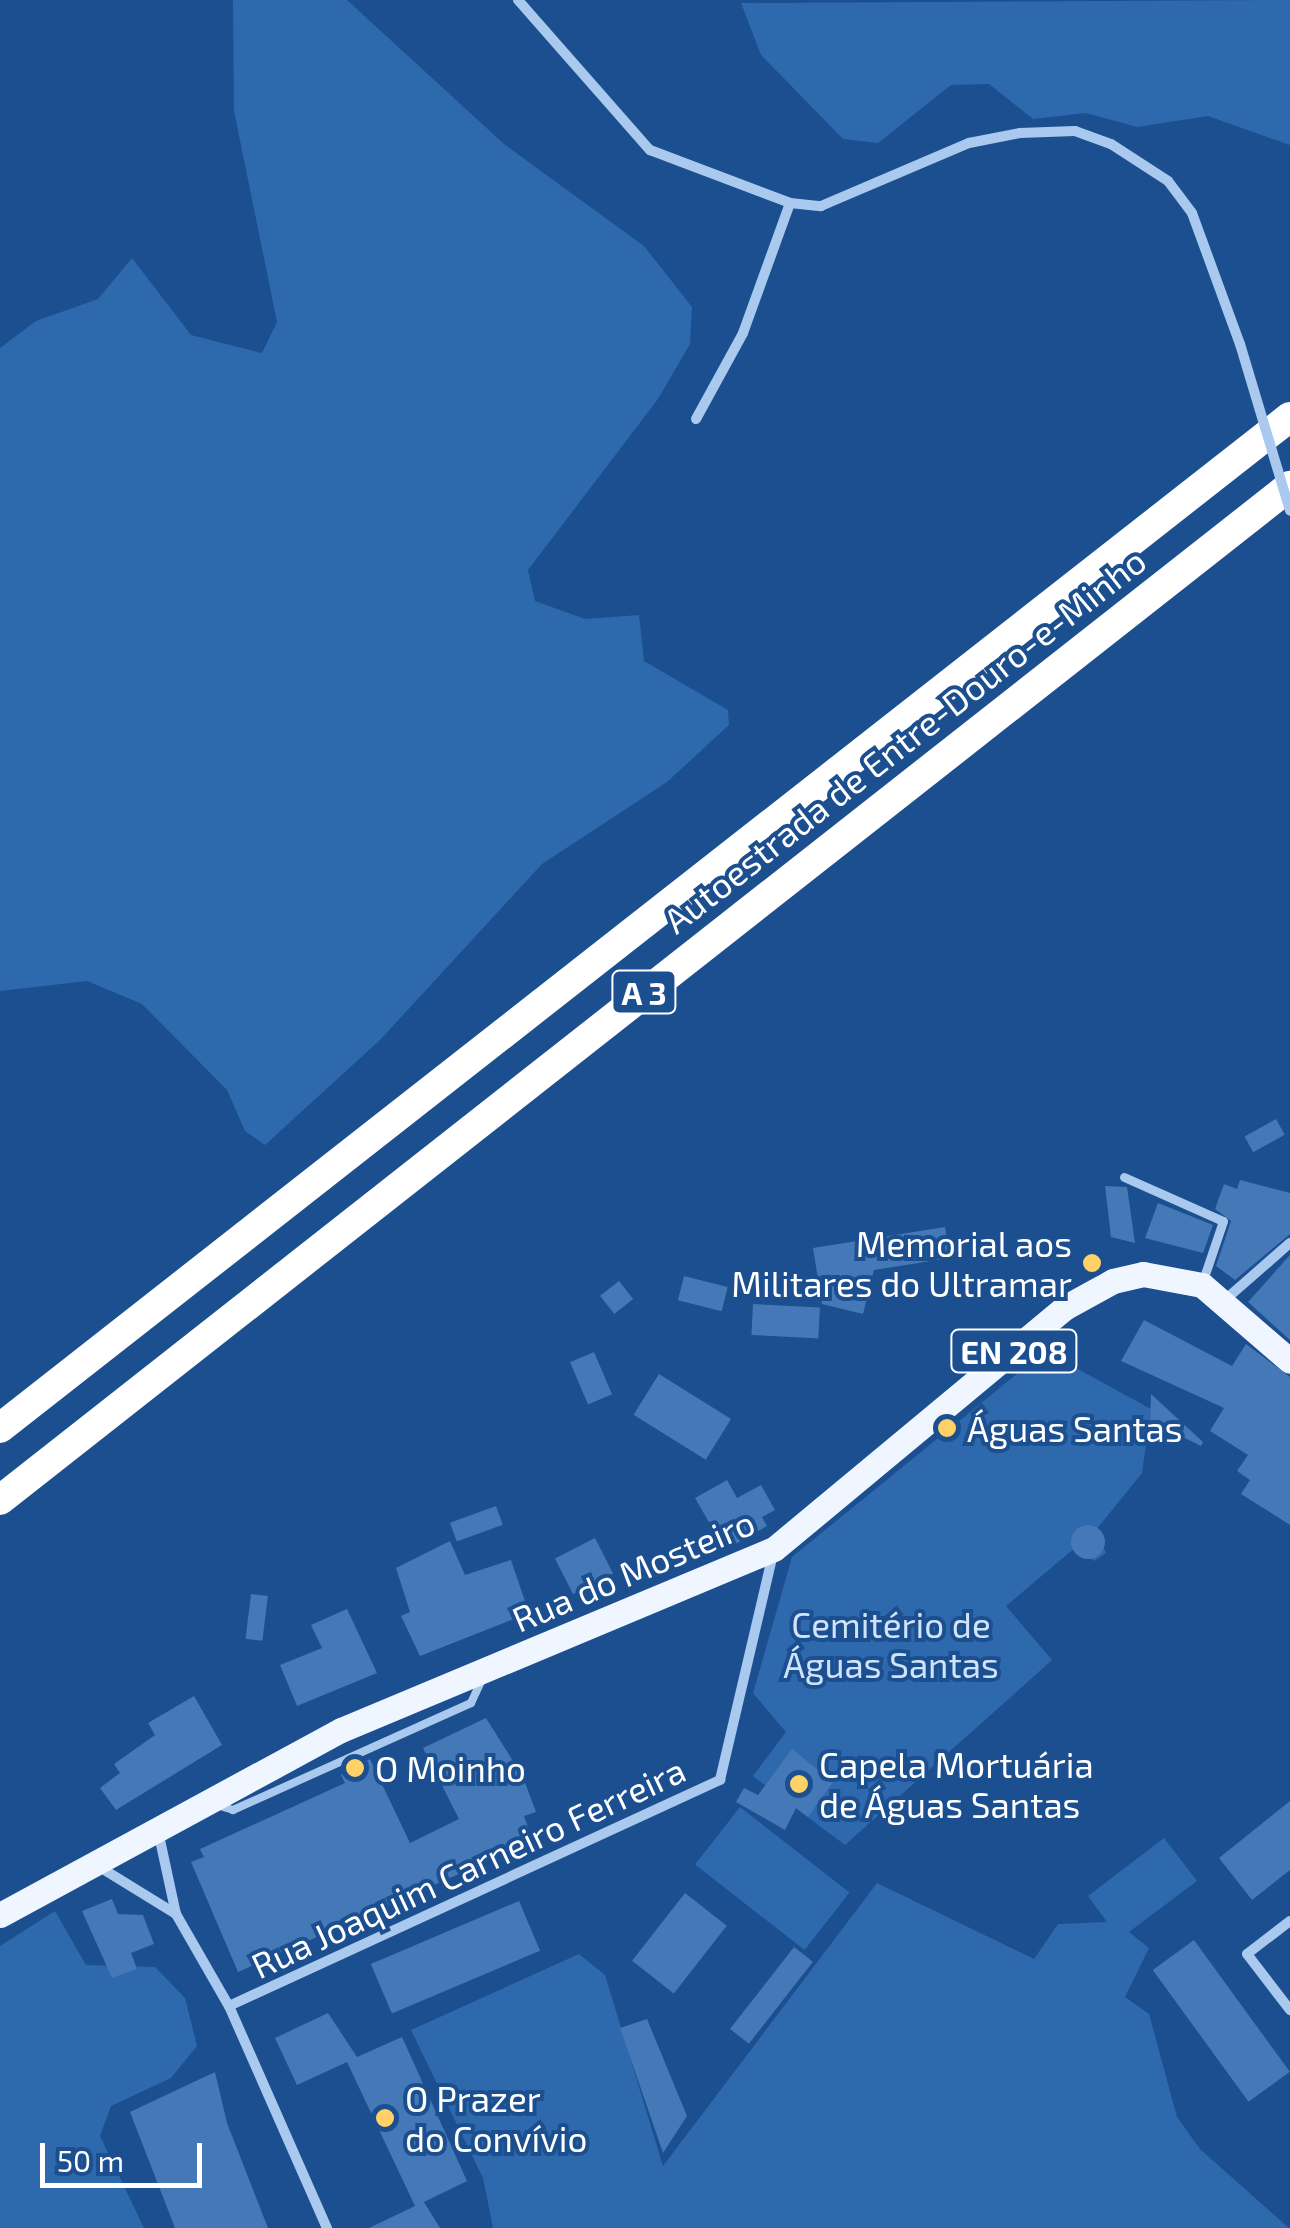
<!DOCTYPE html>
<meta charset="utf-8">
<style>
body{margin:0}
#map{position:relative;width:1290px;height:2228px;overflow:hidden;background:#1b4f8f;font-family:"Exo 2",sans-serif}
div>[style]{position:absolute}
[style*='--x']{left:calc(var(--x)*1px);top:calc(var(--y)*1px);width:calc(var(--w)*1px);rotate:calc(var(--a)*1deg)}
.green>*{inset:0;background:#2e69ad;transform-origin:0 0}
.building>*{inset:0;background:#4478b7;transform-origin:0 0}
.round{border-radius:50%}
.service>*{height:8px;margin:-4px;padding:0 4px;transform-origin:4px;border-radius:4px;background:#a9c9ee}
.pedestrian>*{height:9px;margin:-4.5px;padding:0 4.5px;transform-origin:4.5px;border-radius:4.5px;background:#a9c9ee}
.minor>*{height:10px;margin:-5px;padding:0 5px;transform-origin:5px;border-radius:5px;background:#a9c9ee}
.primary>*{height:25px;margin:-12.5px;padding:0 12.5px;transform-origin:12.5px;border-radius:12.5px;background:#f0f6ff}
.motorway>*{height:30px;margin:-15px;padding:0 15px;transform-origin:15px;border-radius:15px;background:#fff}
.minor-bridge>*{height:10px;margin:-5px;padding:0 5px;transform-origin:5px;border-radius:5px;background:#a9c9ee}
.dots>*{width:28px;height:28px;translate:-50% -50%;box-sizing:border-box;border:5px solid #1b4f8f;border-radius:50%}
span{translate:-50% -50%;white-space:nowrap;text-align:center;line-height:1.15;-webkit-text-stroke:8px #1b4f8f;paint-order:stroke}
.shield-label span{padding:2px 8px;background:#1b4f8f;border:2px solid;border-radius:8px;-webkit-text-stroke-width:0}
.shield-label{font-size:32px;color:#fff;font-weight:700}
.street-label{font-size:35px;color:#fff}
.poi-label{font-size:35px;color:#fff}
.right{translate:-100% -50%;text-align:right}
.left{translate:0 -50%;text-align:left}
.park-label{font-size:35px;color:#cfe3fa}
.scale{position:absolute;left:40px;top:2143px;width:162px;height:45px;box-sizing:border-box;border:5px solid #fff;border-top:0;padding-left:12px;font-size:30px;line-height:35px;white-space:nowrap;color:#fff;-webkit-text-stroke:8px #1b4f8f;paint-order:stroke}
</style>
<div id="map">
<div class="green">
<div style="clip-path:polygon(233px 0,347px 0,504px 144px,644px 246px,692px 307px,690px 344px,658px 399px,528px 570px,535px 601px,585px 619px,639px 615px,644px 661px,728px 710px,729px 725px,667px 782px,542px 864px,380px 1040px,265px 1145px,245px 1131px,227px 1090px,142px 1004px,87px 981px,0 991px,0 348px,36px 321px,98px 299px,132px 258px,191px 335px,262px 353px,277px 322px,234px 111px)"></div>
<div style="clip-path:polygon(1290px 0,1290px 145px,1208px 116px,1137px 127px,1086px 113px,1033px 119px,989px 84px,951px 85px,878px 143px,843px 139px,761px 55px,741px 3px)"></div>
<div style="clip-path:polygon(1045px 1351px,1151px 1409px,1142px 1473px,1096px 1530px,1106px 1553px,1094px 1561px,1076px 1547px,1006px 1606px,1052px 1660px,845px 1845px,753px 1776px,786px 1732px,753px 1693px,792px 1557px)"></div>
<div style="left:740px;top:1807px;width:139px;height:73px;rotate:38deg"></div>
<div style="clip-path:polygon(1164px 1838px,1197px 1881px,1129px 1932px,1149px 1948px,1125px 1997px,1149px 2014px,1177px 2117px,1200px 2149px,1289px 2228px,493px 2228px,483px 2178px,411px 2030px,579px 1954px,605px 1975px,663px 2166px,877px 1883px,1034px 1959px,1058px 1924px,1107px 1922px,1088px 1896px)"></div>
<div style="clip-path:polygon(55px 1911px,86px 1965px,155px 1967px,185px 1998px,197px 2046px,171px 2078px,111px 2106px,100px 2136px,144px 2228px,0 2228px,0 1946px)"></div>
</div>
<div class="building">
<div style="left:1276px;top:1119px;width:18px;height:36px;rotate:61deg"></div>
<div style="clip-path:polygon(1240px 1180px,1290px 1193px,1290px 1234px,1235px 1280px,1216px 1266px,1231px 1221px,1215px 1209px,1224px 1184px,1237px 1189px)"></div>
<div style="clip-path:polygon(1105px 1186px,1127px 1187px,1135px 1243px,1111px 1237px)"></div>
<div style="clip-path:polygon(1158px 1203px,1213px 1225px,1203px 1253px,1145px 1238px)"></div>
<div style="clip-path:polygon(945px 1227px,950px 1258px,874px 1270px,863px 1314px,822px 1304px,813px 1248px)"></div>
<div style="clip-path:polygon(1290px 1255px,1290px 1340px,1248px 1302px)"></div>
<div style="left:684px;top:1276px;width:45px;height:25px;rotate:14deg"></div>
<div style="left:619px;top:1281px;width:23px;height:24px;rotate:52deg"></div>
<div style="left:753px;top:1304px;width:67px;height:31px;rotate:3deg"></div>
<div style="clip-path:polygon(1144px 1320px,1232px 1366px,1246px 1344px,1290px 1377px,1290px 1525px,1241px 1494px,1250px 1480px,1237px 1471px,1248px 1455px,1210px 1431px,1224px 1408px,1121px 1361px)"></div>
<div style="left:594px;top:1352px;width:46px;height:26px;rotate:67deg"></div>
<div style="left:659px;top:1374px;width:85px;height:48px;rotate:32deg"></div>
<div style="clip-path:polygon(1151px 1394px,1203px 1442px,1201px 1446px,1150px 1421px)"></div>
<div style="clip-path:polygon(727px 1480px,737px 1498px,761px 1485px,775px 1510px,762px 1517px,767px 1526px,725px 1550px,695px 1498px)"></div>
<div style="left:496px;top:1506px;width:20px;height:49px;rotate:70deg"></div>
<div class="round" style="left:1071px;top:1525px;width:34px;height:34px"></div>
<div style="left:595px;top:1538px;width:40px;height:45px;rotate:63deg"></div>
<div style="clip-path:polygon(450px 1541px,465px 1575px,511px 1560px,529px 1613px,420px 1656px,401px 1616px,410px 1612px,396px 1568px)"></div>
<div style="left:251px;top:1594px;width:17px;height:45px;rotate:7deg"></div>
<div style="clip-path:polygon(347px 1609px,377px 1673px,297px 1706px,280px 1665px,322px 1648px,311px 1625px)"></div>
<div style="clip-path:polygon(194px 1696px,222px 1745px,116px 1810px,100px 1788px,120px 1773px,114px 1764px,155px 1735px,148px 1723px)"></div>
<div style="clip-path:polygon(486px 1718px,523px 1777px,536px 1812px,524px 1816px,533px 1841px,238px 1972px,191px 1862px,204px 1857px,200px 1849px,345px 1783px,341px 1775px,370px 1759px,410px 1843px,459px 1819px,423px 1748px)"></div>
<div style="clip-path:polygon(792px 1749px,833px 1782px,808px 1817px,796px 1808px,785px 1830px,736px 1802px,744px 1788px,758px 1795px)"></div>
<div style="clip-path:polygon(1290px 1801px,1290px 1870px,1252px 1900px,1219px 1858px)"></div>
<div style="left:685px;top:1893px;width:53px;height:86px;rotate:38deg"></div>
<div style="clip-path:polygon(112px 1899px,118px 1914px,143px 1915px,154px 1944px,131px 1953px,137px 1969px,112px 1978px,82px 1911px)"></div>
<div style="left:519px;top:1901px;width:54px;height:161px;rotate:67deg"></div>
<div style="left:1194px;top:1940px;width:163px;height:51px;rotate:54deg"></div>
<div style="left:794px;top:1947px;width:24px;height:104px;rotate:38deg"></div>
<div style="clip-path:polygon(328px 2013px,357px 2057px,348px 2061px,402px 2037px,467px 2181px,424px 2202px,440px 2228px,369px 2228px,415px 2206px,347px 2062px,297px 2085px,275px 2038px)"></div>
<div style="clip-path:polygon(647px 2019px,687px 2116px,663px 2153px,620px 2028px)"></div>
<div style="clip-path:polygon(215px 2072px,227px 2123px,268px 2228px,175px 2228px,130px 2112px)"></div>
</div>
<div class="service">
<div style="--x:217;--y:1805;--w:17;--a:17"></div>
<div style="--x:233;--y:1810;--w:261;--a:-24.2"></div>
<div style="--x:471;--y:1703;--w:29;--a:-65"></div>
</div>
<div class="pedestrian">
<div style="--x:1124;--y:1177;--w:108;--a:24"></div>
<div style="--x:1223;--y:1221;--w:62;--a:108.7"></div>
</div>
<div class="minor">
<div style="--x:518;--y:0;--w:200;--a:48.7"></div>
<div style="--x:650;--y:150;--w:150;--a:20.7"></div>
<div style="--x:790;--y:203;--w:31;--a:6"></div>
<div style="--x:821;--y:206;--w:161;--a:-23.1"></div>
<div style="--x:969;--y:143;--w:52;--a:-11.1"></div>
<div style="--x:1020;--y:133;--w:55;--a:-2.1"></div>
<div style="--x:1075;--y:131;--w:38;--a:20"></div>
<div style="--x:1111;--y:144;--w:68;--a:33"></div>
<div style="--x:1168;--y:181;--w:40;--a:53"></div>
<div style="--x:1192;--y:213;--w:140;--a:69.9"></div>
<div style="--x:696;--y:419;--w:98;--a:-61.3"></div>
<div style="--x:743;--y:333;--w:138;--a:-70.1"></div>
<div style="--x:1226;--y:1299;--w:85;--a:-41.2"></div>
<div style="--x:98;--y:1866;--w:92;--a:31.6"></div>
<div style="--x:176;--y:1914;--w:85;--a:-102.2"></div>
<div style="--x:176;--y:1914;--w:106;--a:60.1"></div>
<div style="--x:229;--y:2006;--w:243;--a:66.2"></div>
<div style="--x:1290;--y:1921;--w:54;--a:142.5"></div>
<div style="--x:1247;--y:1954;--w:71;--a:52.5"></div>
<div style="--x:229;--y:2006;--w:541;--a:-24.72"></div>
<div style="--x:720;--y:1780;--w:232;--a:-76.8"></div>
</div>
<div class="primary">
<div style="--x:0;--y:1915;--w:388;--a:-28.5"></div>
<div style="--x:341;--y:1730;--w:469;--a:-22.7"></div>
<div style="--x:774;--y:1549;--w:377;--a:-39.7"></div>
<div style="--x:1064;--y:1308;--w:56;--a:-28.9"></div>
<div style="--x:1113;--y:1281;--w:31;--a:-13"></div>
<div style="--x:1143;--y:1274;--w:60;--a:10.6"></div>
<div style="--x:1202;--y:1285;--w:116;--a:40.8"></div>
</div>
<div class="motorway">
<div style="--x:0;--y:1428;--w:1639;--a:-38.09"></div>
<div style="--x:0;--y:1500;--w:1641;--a:-38.17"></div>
</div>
<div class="minor-bridge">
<div style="--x:1240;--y:344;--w:174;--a:73.3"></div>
</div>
<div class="dots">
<div style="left:1092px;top:1263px;background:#ffd166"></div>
<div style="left:947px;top:1428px;background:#ffd166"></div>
<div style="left:355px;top:1768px;background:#ffd166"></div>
<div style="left:799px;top:1784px;background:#ffd166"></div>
<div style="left:385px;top:2118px;background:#ffd166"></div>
</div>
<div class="shield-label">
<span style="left:644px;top:992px">A 3</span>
<span style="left:1014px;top:1351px">EN 208</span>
</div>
<div class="street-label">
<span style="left:904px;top:740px;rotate:-38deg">Autoestrada de Entre-Douro-e-Minho</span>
<span style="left:633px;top:1570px;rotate:-23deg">Rua do Mosteiro</span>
<span style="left:468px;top:1867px;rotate:-25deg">Rua Joaquim Carneiro Ferreira</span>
</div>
<div class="poi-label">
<span class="right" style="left:1072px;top:1263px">Memorial aos<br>Militares do Ultramar</span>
<span class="left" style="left:967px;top:1428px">Águas Santas</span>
<span class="left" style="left:819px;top:1784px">Capela Mortuária<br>de Águas Santas</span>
<span class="left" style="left:375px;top:1768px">O Moinho</span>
<span class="left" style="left:405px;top:2118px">O Prazer<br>do Convívio</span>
</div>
<div class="park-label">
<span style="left:891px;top:1644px">Cemitério de<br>Águas Santas</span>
</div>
<div class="scale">50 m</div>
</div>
